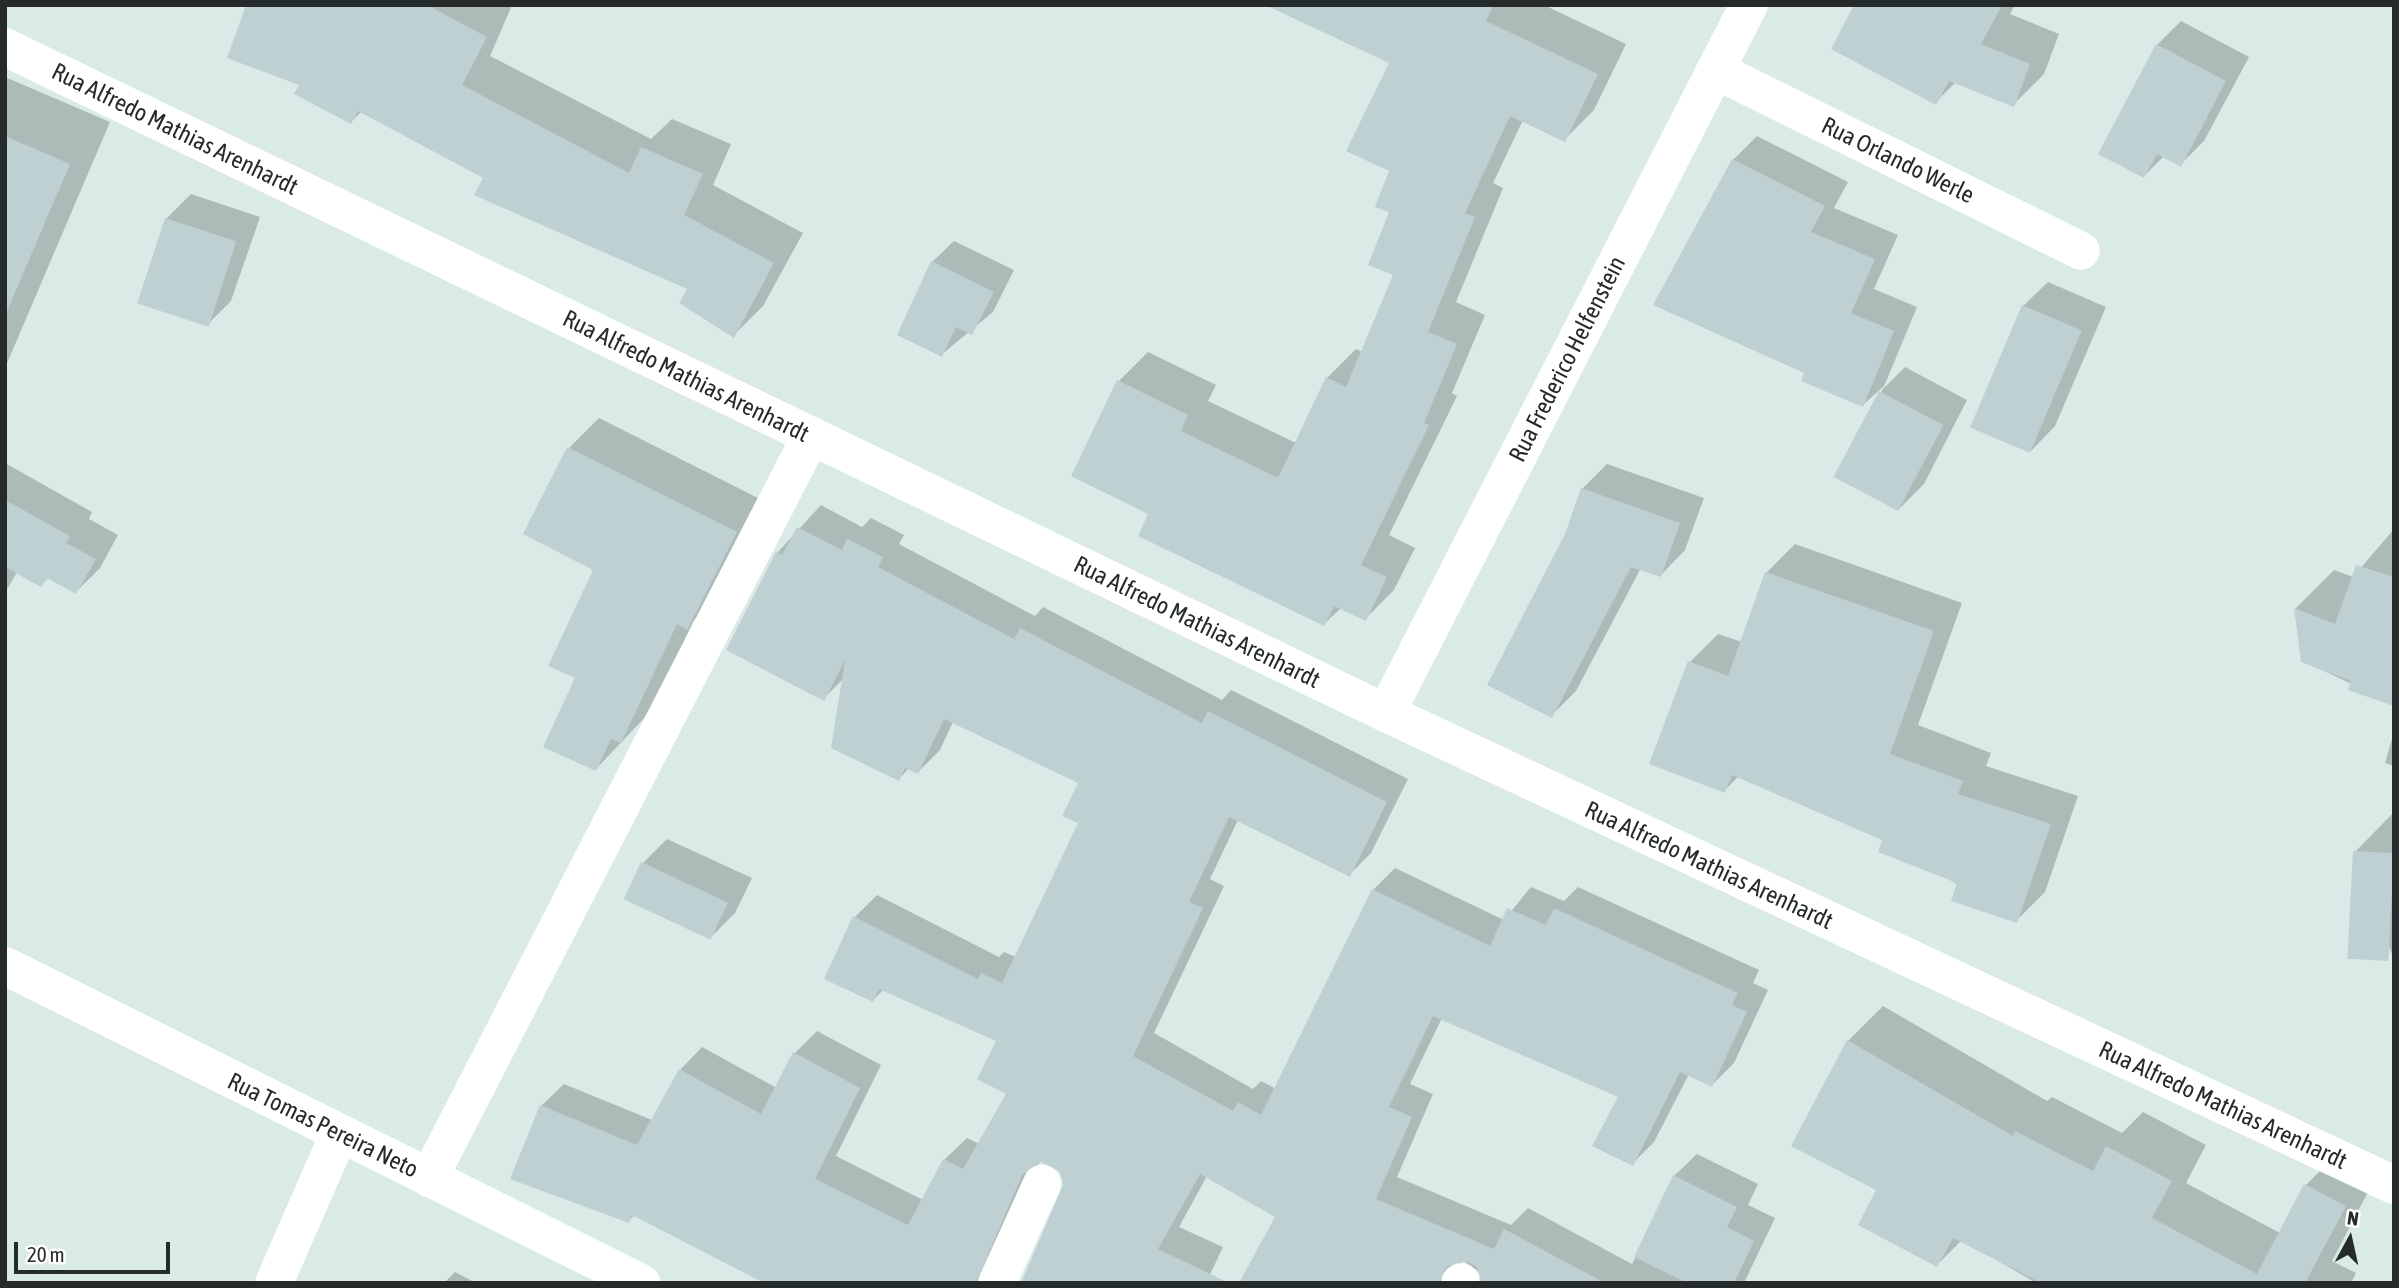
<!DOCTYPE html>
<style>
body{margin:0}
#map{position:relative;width:2399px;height:1288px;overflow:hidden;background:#d9eae7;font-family:"Asap Condensed",sans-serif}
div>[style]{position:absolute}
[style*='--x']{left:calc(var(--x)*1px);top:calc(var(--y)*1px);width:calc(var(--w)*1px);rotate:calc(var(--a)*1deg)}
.shadow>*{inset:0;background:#0003}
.building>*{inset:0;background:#bfd0d3;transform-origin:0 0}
.minor>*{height:38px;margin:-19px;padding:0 19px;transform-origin:19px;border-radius:19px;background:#fff}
.major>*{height:38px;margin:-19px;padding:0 19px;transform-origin:19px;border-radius:19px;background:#fff}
span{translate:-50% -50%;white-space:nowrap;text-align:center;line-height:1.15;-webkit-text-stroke:6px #fff;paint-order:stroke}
.street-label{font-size:24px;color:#252b2a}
.frame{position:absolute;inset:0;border:7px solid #252b2a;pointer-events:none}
.north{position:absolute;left:2315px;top:1204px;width:70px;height:70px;-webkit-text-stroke:5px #fff;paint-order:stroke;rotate:8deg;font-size:19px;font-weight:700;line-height:28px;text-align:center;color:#252b2a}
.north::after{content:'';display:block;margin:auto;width:24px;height:32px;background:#252b2a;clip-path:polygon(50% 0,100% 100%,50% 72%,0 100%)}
.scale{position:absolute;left:14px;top:1242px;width:156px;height:32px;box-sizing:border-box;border:4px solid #252b2a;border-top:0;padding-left:9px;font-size:21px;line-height:24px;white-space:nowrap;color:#252b2a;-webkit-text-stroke:5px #fff;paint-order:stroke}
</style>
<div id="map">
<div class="shadow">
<div style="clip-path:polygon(248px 5px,512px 5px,490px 56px,651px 139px,672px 119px,731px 144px,713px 185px,803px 233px,763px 306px,734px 335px,689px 288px,362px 111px,351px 122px,302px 84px)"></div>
<div style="clip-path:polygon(1289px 5px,1544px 5px,1626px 44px,1594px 110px,1565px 139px,1523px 120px,1493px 183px,1503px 188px,1456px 302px,1485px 315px,1452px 393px,1457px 396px,1389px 535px,1415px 548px,1394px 590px,1365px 619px,1341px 608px,1324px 624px,1151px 513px,1119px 381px,1148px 352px,1216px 385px,1208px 401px,1296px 443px,1327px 378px,1356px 349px,1363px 352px,1395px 274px,1391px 63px)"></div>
<div style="clip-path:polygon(1856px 5px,2015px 5px,2010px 14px,2059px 34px,2044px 74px,2013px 105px,1956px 82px,1936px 102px)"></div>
<div style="clip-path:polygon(2181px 21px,2249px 57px,2204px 141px,2180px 165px,2164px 156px,2144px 176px,2157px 45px)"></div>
<div style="clip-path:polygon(5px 77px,110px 122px,5px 368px)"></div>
<div style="clip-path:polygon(1757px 136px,1848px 182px,1834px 208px,1898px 235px,1874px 289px,1917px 307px,1883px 389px,1905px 367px,1967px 400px,1924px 484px,1899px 509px,1836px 476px,1885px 385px,1863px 405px,1807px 372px,1733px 160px)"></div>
<div style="clip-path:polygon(191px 194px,260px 217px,231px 301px,207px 325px,138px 302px,167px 218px)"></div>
<div style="clip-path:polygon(954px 241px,1014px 270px,993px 312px,941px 355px,932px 262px)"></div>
<div style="clip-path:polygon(2048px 282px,2106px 307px,2055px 426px,2031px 451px,2023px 306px)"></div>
<div style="clip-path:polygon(599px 418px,766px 502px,717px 597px,694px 620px,651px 711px,596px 769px,577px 677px,596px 569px,569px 448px)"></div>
<div style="clip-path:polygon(5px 463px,92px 512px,89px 519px,118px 535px,100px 568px,76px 592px,49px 577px,41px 585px,17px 572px,5px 593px)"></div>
<div style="clip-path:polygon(1607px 464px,1704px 498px,1685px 550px,1661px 575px,1641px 568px,1576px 691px,1551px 716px,1566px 534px,1582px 489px)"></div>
<div style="clip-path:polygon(evenodd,821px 505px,862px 527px,871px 518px,904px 535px,899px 544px,1035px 616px,1043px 607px,1222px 700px,1231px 690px,1408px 779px,1371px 853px,1349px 875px,1238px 820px,1210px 879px,1224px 886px,1154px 1033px,1253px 1089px,1261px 1081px,1276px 1089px,1373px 890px,1395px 868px,1504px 920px,1531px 887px,1564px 901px,1578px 887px,1759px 970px,1753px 983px,1768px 990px,1734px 1063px,1712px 1085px,1689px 1074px,1654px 1142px,1632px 1164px,1620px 1096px,1442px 1018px,1410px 1084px,1433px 1094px,1397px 1177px,1511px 1225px,1528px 1208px,1632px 1264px,1674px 1176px,1697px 1154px,1758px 1184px,1748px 1205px,1775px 1218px,1744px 1283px,1267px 1283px,1278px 1216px,1207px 1176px,1179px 1227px,1223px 1247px,1206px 1283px,1064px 1193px,1062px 1171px,1040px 1160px,999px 1250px,1011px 1281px,1021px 1283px,769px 1283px,635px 1215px,628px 1221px,541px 1106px,564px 1084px,652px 1120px,680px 1070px,702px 1047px,777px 1088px,795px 1053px,817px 1031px,881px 1065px,836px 1156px,923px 1200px,944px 1160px,967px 1138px,979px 1144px,1008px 1093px,998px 1041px,884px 989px,873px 1000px,826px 978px,855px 917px,877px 895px,999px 957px,1004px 952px,1016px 957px,1080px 822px,1080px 782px,953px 722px,940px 750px,918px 772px,909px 768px,899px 779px,844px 678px,823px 699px,777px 553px,821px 505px,1461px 1259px,1484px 1275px,1484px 1282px,1461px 1267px,1461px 1259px)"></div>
<div style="clip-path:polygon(2394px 529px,2394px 704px,2303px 661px,2296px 608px,2334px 570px,2353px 577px)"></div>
<div style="clip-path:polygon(1795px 544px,1962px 603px,1918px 725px,1991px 753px,1986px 766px,2078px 796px,2045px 892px,2016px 921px,1885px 839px,1739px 776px,1724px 791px,1690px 662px,1718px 634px,1742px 642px,1766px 573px)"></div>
<div style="clip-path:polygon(2394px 732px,2394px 766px,2385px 763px)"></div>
<div style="clip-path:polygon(2393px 813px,2394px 813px,2394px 960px,2355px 852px)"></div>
<div style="clip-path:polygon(667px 839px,752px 878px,735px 913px,710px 938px,643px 863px)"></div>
<div style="clip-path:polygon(1883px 1006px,2047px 1101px,2052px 1097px,2122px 1133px,2143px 1112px,2206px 1145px,2186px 1183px,2280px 1233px,2306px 1185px,2341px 1150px,2379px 1171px,2332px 1261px,2356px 1273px,2351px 1283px,2036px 1283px,1962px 1240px,1937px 1265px,1879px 1189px,1794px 1146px,1848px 1041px)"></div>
<div style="clip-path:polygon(455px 1272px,476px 1283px,444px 1283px)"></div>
</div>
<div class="building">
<div style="clip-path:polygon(246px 5px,427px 5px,487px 37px,462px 85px,629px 173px,641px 147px,703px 174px,684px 215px,774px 263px,734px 338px,679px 303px,687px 289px,474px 195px,483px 178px,358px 111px,351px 124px,294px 94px,299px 85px,227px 58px)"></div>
<div style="clip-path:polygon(1265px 5px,1493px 5px,1486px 21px,1598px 74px,1565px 142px,1510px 116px,1465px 213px,1475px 217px,1428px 332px,1457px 344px,1424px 423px,1429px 425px,1361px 565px,1387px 577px,1366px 621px,1334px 606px,1324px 626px,1138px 536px,1148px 514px,1071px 476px,1117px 380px,1188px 415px,1181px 431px,1278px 478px,1326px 377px,1346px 387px,1393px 275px,1368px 265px,1389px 212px,1375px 207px,1389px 171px,1346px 151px,1389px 63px)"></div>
<div style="clip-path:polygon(1854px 5px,2002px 5px,1981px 44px,2030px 64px,2014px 107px,1949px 81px,1936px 105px,1831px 49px)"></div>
<div style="clip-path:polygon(2156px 44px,2226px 81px,2181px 167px,2157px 154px,2144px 178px,2098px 154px)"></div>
<div style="clip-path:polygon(5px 136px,70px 164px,5px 316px)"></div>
<div style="clip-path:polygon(1732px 159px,1825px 206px,1811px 232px,1875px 259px,1851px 313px,1894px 331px,1863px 407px,1801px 381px,1804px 373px,1653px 305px)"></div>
<div style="left:165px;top:218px;width:75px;height:90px;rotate:18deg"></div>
<div style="clip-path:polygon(931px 261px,994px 292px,972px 335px,956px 327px,942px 357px,897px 335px)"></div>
<div style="left:2022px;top:305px;width:65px;height:133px;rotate:23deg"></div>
<div style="left:1879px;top:391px;width:73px;height:97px;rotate:28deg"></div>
<div style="clip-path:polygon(567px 447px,737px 532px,687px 630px,677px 624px,621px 743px,611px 739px,596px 771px,543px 747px,575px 678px,548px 666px,593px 570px,523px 534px)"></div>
<div style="clip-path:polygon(1581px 488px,1680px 523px,1661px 577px,1631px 567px,1552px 718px,1487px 685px,1565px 534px)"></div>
<div style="clip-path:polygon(5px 500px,70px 536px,66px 543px,96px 559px,76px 594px,47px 578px,41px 587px,5px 567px)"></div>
<div style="clip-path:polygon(797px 527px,842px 550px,847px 539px,883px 557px,878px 567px,1014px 639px,1020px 628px,1202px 723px,1208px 711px,1387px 802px,1350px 877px,1229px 817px,1189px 902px,1203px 908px,1133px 1056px,1233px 1111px,1238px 1102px,1261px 1115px,1372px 889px,1490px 946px,1507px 908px,1546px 925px,1554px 908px,1738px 993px,1732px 1005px,1747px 1012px,1712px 1087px,1680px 1072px,1633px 1166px,1592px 1146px,1618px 1097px,1433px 1016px,1389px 1107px,1412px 1117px,1376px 1199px,1494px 1249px,1504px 1229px,1605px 1283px,1482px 1283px,1477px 1267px,1466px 1261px,1446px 1267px,1439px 1283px,1239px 1283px,1275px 1217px,1200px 1174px,1158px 1249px,1229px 1283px,1021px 1283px,1064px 1183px,1059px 1171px,1041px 1162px,1022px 1175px,976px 1283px,764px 1283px,632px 1215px,629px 1223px,510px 1179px,540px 1105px,637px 1145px,679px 1069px,761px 1114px,793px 1052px,860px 1088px,815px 1179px,908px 1225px,943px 1159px,963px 1169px,1006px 1094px,977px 1079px,996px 1041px,879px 989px,873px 1002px,824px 979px,853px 916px,978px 979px,981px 973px,1002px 983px,1078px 823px,1062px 816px,1078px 783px,944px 719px,918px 774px,905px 768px,899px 781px,831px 748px,845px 660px,824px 701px,726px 650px,776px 552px,782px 555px)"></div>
<div style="clip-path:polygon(2356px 565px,2394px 577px,2394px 706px,2348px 690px,2351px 681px,2301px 662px,2294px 608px,2335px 624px)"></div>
<div style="clip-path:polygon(1765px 572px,1934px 631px,1890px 754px,1963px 781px,1958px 794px,2051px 824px,2017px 923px,1951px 901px,1957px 883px,1878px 852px,1882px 840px,1732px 775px,1725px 793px,1649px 764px,1688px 661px,1728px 676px)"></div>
<div style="left:2353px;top:851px;width:41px;height:108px;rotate:3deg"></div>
<div style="left:641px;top:862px;width:96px;height:41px;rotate:25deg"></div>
<div style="clip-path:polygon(1847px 1040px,2013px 1136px,2015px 1131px,2093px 1171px,2106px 1146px,2172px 1181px,2152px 1218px,2257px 1274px,2304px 1184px,2346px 1206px,2305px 1283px,2041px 1283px,1953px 1238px,1937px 1267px,1858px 1225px,1876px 1190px,1791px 1146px)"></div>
<div style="clip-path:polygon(1673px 1175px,1737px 1207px,1727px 1227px,1754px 1241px,1734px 1283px,1687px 1283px,1634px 1257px)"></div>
</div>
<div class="minor">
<div style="--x:1715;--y:70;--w:408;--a:26.3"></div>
<div style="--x:1386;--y:713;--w:796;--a:-62.86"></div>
<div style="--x:5;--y:966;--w:711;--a:26.49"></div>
<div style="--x:429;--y:1178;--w:835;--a:-62.76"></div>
<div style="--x:274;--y:1283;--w:163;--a:-66.4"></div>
<div style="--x:997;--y:1283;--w:109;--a:-65.6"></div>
<div style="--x:1460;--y:1283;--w:1;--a:-45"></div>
</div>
<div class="major">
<div style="--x:5;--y:47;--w:1533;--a:25.75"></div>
<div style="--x:1386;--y:713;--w:1113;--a:25.09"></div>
</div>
<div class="street-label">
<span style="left:175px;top:129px;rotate:26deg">Rua Alfredo Mathias Arenhardt</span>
<span style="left:1898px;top:160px;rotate:26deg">Rua Orlando Werle</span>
<span style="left:1567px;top:359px;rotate:-63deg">Rua Frederico Helfenstein</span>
<span style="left:686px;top:376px;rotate:26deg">Rua Alfredo Mathias Arenhardt</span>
<span style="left:1197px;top:622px;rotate:26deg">Rua Alfredo Mathias Arenhardt</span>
<span style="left:1709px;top:865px;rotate:25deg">Rua Alfredo Mathias Arenhardt</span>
<span style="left:2223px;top:1105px;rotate:25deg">Rua Alfredo Mathias Arenhardt</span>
<span style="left:323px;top:1125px;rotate:26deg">Rua Tomas Pereira Neto</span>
</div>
<div class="frame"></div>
<div class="north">N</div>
<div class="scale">20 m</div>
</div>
